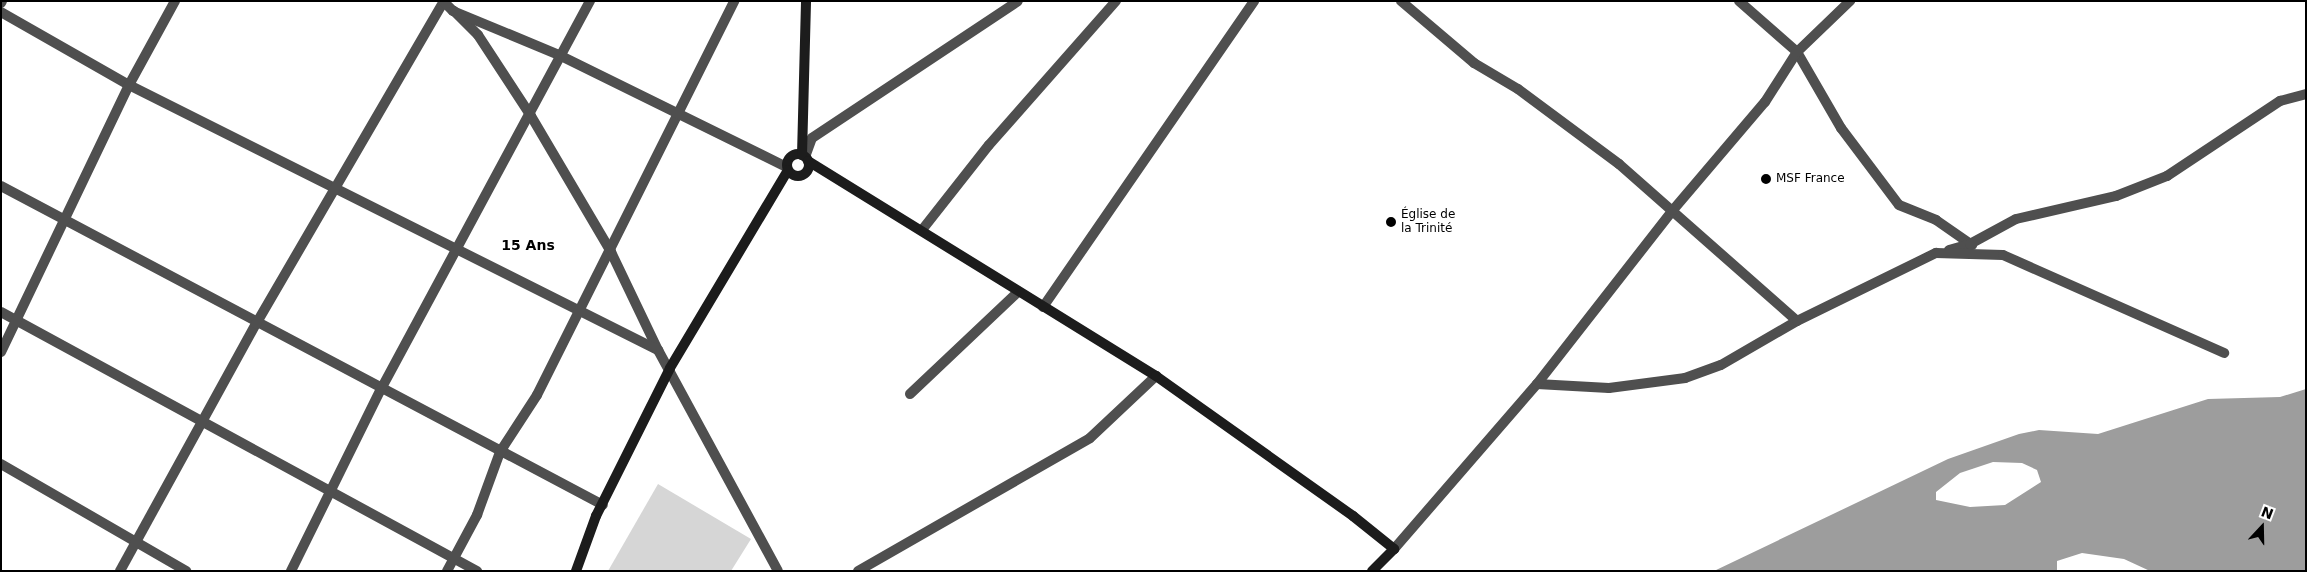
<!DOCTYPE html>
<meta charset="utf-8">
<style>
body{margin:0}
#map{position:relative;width:2307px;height:572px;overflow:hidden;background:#fff;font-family:"DejaVu Sans",sans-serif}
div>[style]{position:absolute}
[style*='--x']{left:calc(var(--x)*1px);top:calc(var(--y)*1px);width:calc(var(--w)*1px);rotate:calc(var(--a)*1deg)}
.green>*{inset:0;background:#d6d6d6}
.water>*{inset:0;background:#9d9d9d}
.minor>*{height:10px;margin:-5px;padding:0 5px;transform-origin:5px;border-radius:5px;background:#4f4f4f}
.tertiary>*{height:10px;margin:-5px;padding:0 5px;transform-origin:5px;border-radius:5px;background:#4f4f4f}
.secondary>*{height:10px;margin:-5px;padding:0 5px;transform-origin:5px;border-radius:5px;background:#1c1c1c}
.secondary>.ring{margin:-5px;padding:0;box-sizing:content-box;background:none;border:10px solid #1c1c1c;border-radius:50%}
.dots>*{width:14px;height:14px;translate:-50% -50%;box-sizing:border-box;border:2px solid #fff;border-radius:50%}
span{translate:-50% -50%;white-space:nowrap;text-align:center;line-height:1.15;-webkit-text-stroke:4px #fff;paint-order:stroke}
.poi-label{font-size:12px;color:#000}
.left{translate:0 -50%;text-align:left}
.neighbourhood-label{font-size:14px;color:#000;font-weight:700}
.frame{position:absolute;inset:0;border:2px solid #000;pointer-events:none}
.north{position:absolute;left:2237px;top:502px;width:50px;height:50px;-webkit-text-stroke:4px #fff;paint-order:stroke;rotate:21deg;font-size:14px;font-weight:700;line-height:20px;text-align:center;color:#000}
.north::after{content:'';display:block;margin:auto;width:18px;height:22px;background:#000;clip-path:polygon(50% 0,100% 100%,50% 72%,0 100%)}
</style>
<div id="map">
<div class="green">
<div style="clip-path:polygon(658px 484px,751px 539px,731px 571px,608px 571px)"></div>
</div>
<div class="water">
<div style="clip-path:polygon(evenodd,2306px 389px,2306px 571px,2150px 571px,2124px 559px,2082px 553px,2057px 561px,2057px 571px,1714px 571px,1948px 459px,2019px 434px,2039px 430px,2098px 434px,2208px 399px,2280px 397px,2306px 389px,1993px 462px,2022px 463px,2037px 470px,2041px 482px,2005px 505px,1970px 507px,1936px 500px,1936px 492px,1960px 473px,1993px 462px)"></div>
</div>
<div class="minor">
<div style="--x:1401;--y:1;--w:96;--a:40.3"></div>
<div style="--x:1474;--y:63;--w:51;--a:30.6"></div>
<div style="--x:1518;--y:89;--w:126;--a:36.6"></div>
<div style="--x:1619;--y:164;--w:237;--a:41.4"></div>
<div style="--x:1739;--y:1;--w:77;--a:41.3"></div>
<div style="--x:1797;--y:52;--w:88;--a:59.9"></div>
<div style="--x:1841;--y:128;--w:96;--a:53"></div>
<div style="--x:1899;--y:205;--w:40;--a:22"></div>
<div style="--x:1936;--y:220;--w:44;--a:34.8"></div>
<div style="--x:1;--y:3;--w:2;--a:-63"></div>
<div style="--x:454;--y:11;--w:34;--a:45"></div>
<div style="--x:478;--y:35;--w:97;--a:56.8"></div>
<div style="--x:531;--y:116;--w:158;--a:59.5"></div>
<div style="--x:611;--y:252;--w:109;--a:64.4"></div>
<div style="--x:658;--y:350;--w:251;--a:61.5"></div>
<div style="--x:1;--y:12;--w:147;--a:29.7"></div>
<div style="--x:129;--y:85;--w:592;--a:26.61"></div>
<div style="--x:805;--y:157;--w:20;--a:-70"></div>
<div style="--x:812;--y:138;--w:247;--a:-33.6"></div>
<div style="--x:1;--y:186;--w:681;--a:27.92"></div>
<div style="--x:922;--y:230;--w:108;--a:-51.8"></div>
<div style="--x:989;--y:145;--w:192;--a:-48.6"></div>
<div style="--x:1949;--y:250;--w:22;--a:-16"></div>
<div style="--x:1970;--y:244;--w:52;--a:-28.5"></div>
<div style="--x:2016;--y:219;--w:103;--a:-13"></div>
<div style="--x:2116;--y:196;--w:55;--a:-21.4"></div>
<div style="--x:2167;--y:176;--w:136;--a:-33.6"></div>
<div style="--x:2280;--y:101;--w:27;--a:-15"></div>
<div style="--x:1043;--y:307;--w:372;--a:-55.4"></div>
<div style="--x:1;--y:312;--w:542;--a:28.55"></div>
<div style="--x:1;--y:352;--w:296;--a:-64.4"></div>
<div style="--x:129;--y:85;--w:96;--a:-61.3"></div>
<div style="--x:1537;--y:384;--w:72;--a:3.2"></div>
<div style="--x:1609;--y:388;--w:77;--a:-7.5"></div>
<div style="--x:1685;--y:378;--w:38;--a:-20"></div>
<div style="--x:1721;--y:365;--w:88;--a:-30.1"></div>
<div style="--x:1797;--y:321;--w:155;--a:-26.1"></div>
<div style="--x:1936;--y:253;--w:67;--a:1.7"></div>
<div style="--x:2003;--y:255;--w:242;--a:23.9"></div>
<div style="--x:910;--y:394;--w:149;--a:-43.4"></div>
<div style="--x:1;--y:464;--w:214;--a:30"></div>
<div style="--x:120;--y:571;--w:282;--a:-61.2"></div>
<div style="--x:256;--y:324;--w:374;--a:-59.8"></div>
<div style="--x:291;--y:571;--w:201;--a:-63.7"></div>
<div style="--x:380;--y:391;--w:443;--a:-61.7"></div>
<div style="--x:447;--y:571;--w:64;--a:-61.8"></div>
<div style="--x:477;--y:515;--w:67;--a:-69.9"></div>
<div style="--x:500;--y:452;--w:68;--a:-57"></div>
<div style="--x:537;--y:395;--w:441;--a:-63.4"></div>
<div style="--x:858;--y:571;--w:267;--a:-29.8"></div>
<div style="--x:1090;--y:438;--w:91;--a:-43.2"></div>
</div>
<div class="tertiary">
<div style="--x:443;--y:1;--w:14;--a:45"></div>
<div style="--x:453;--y:11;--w:115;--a:22.5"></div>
<div style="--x:559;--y:55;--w:254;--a:26.2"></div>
<div style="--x:1394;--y:549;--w:218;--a:-49.1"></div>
<div style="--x:1537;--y:384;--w:221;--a:-52"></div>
<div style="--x:1673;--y:210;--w:142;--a:-49.6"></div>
<div style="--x:1765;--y:102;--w:59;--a:-57.4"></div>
<div style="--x:1797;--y:52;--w:74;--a:-43.9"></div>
</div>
<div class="secondary">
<div class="ring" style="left:787px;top:154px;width:12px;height:12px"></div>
<div style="--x:802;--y:155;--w:154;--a:-88.5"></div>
<div style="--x:808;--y:161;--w:409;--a:31.7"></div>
<div style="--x:1156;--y:376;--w:242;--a:35.4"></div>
<div style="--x:1353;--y:516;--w:53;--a:38.8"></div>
<div style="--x:1394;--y:549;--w:31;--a:135"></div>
<div style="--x:576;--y:571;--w:59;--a:-70"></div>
<div style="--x:596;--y:516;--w:165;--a:-63.4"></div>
<div style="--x:670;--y:368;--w:230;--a:-59.2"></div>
</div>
<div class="dots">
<div style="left:1766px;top:179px;background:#000"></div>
<div style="left:1391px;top:222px;background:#000"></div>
</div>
<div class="poi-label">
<span class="left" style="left:1776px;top:179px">MSF France</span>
<span class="left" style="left:1401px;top:222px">Église de<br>la Trinité</span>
</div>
<div class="neighbourhood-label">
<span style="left:528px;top:245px">15 Ans</span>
</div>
<div class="frame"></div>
<div class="north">N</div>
</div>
